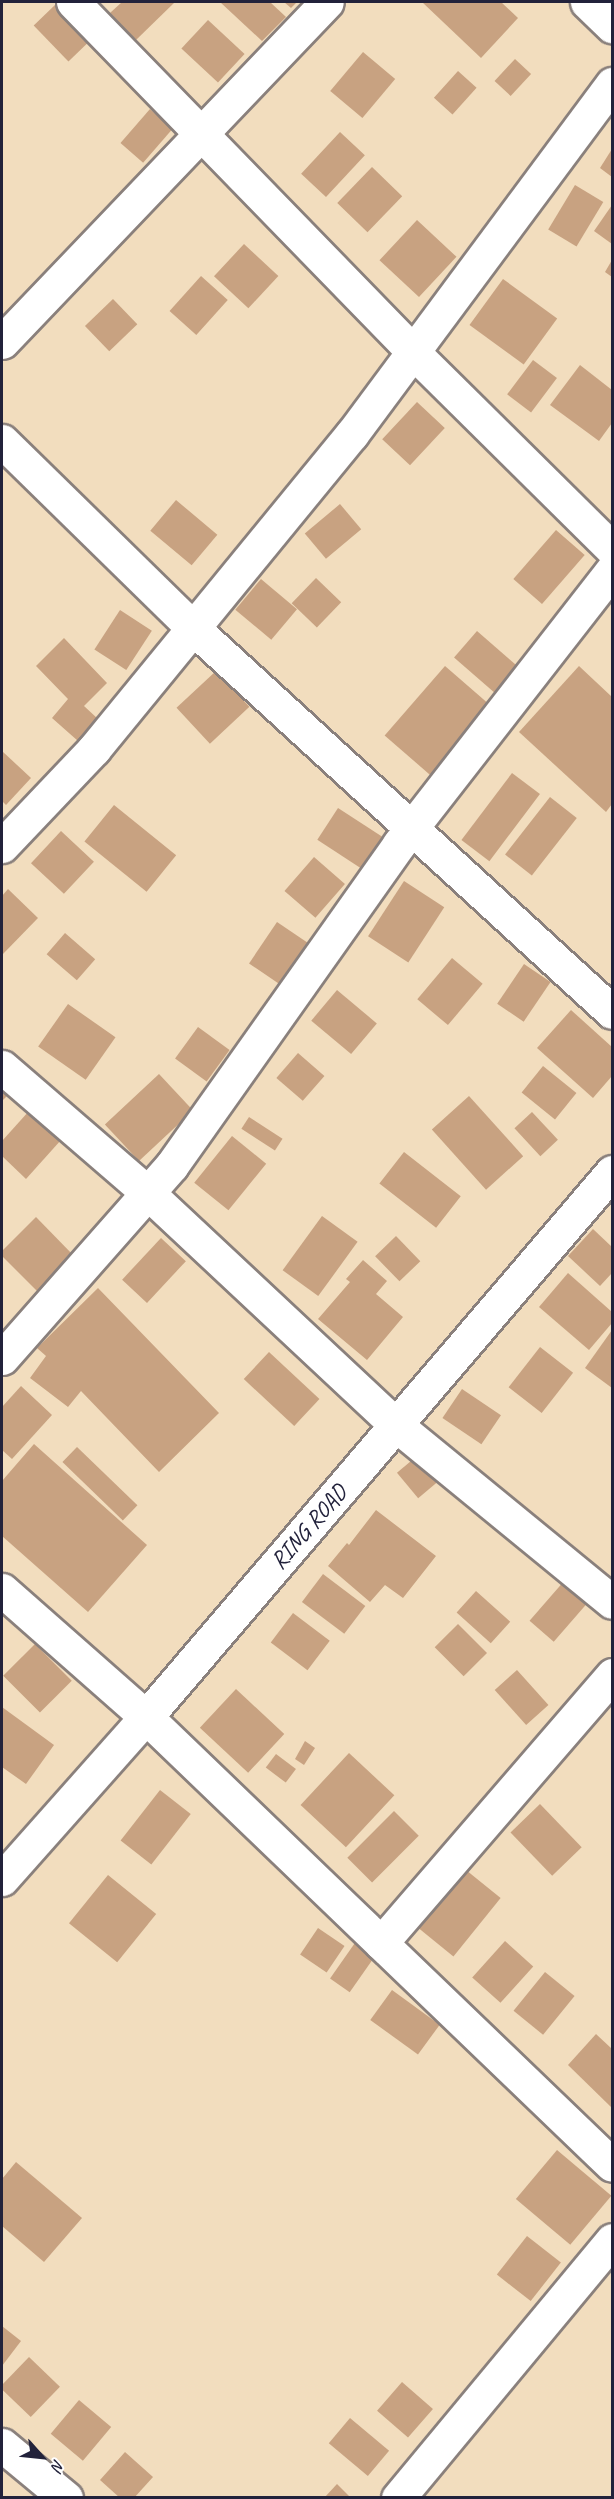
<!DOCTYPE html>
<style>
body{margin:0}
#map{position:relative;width:614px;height:2499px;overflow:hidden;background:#f2ddbe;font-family:Caveat,sans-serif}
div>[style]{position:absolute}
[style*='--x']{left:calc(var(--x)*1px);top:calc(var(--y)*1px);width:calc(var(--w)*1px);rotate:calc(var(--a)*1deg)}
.building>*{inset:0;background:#c8a281;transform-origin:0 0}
.roads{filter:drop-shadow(2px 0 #8a807c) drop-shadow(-2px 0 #8a807c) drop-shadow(0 2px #8a807c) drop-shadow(0 -2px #8a807c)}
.street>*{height:33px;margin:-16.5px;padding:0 16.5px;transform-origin:16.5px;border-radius:16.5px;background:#fff}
.secondary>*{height:33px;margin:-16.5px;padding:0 16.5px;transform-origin:16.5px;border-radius:16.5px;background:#fff}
span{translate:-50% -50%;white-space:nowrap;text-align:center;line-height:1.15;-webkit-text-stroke:4.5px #fff;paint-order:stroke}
.street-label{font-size:24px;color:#22223b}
.frame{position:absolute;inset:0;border:3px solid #22223b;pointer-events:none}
.north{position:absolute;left:12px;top:2427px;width:60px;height:60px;-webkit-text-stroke:4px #fff;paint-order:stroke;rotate:117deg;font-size:16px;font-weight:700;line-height:24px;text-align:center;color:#22223b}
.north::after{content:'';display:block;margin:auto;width:21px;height:27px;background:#22223b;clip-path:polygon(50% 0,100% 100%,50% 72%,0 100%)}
</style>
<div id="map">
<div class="building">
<div style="clip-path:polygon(122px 2px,175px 2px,136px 40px,110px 13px)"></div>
<div style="clip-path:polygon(220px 2px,270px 2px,286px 17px,262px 41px)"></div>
<div style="clip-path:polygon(284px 2px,297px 2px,291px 8px)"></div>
<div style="clip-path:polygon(422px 2px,501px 2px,518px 18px,481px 58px)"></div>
<div style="left:56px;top:4px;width:50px;height:31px;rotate:46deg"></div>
<div style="left:208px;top:20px;width:50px;height:39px;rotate:43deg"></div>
<div style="left:363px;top:52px;width:42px;height:51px;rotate:40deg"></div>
<div style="left:515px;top:59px;width:22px;height:30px;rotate:43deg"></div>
<div style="left:458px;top:71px;width:25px;height:36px;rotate:42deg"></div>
<div style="left:150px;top:109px;width:30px;height:45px;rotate:41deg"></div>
<div style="left:340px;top:132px;width:34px;height:57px;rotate:43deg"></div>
<div style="clip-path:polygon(612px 149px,612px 177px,600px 168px)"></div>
<div style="left:372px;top:167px;width:42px;height:50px;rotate:44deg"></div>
<div style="left:575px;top:185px;width:33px;height:52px;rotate:31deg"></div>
<div style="clip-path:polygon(612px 205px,612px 244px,594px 231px)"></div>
<div style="left:417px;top:220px;width:54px;height:55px;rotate:43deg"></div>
<div style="left:244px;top:244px;width:47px;height:44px;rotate:43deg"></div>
<div style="clip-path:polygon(612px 260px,612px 277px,605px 272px)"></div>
<div style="left:201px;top:276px;width:36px;height:47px;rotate:42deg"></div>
<div style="left:503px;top:279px;width:67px;height:57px;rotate:36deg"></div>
<div style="left:113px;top:299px;width:35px;height:39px;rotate:46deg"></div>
<div style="left:533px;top:360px;width:30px;height:43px;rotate:37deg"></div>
<div style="clip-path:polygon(580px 365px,612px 390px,612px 423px,599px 441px,550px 405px)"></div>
<div style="left:417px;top:402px;width:38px;height:51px;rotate:43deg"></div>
<div style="left:176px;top:500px;width:54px;height:40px;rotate:40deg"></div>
<div style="left:340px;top:504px;width:33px;height:46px;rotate:50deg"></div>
<div style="left:556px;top:530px;width:38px;height:65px;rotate:41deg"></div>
<div style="left:316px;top:578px;width:35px;height:35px;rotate:44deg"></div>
<div style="left:261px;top:579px;width:47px;height:40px;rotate:40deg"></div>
<div style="left:120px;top:610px;width:38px;height:47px;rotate:33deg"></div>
<div style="left:477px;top:631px;width:61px;height:35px;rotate:41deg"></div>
<div style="clip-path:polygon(64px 638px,107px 683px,84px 706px,98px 719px,78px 741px,52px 718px,68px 699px,36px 666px)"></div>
<div style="left:445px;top:666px;width:63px;height:92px;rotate:41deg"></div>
<div style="clip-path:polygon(579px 666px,612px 697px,612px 804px,606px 812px,519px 732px)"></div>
<div style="left:216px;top:671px;width:49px;height:54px;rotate:47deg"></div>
<div style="clip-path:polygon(2px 751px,31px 778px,6px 805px,2px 801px)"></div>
<div style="left:512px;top:773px;width:35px;height:84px;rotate:37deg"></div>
<div style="left:550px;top:797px;width:34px;height:73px;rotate:38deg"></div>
<div style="left:114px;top:805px;width:80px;height:47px;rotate:39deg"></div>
<div style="left:338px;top:808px;width:62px;height:38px;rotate:33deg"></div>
<div style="left:61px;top:831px;width:45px;height:44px;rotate:43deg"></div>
<div style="left:314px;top:857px;width:41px;height:45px;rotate:41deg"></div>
<div style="left:404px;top:881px;width:48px;height:66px;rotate:33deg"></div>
<div style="clip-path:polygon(8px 889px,38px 918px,2px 955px,2px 896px)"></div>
<div style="left:277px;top:922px;width:37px;height:50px;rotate:34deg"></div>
<div style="left:65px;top:933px;width:40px;height:28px;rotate:41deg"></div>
<div style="left:452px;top:958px;width:40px;height:54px;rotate:40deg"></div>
<div style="left:524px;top:964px;width:32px;height:48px;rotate:34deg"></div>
<div style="left:337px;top:990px;width:52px;height:40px;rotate:40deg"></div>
<div style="left:68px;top:1004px;width:58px;height:52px;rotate:35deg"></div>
<div style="clip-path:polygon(571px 1010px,612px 1047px,612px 1076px,593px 1098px,537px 1048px)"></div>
<div style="left:198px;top:1027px;width:39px;height:39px;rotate:36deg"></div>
<div style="left:298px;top:1053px;width:35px;height:33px;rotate:41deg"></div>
<div style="left:543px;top:1066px;width:43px;height:34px;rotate:39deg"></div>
<div style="clip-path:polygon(2px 1070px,17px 1086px,2px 1101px)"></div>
<div style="left:159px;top:1074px;width:50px;height:74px;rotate:47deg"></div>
<div style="left:469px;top:1096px;width:81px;height:50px;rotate:48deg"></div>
<div style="clip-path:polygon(29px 1111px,61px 1140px,26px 1179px,2px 1156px,2px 1141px)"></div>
<div style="left:532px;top:1112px;width:38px;height:24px;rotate:47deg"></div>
<div style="left:249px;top:1117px;width:40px;height:14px;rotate:33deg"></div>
<div style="left:232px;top:1136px;width:44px;height:60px;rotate:39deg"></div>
<div style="left:404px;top:1152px;width:72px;height:40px;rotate:38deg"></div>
<div style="left:322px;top:1216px;width:44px;height:67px;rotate:36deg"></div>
<div style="clip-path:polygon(36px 1217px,75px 1257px,39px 1293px,2px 1256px,2px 1251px)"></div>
<div style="clip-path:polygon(593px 1229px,612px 1247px,612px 1273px,600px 1286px,568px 1256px)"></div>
<div style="left:396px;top:1236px;width:35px;height:29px;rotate:46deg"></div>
<div style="left:161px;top:1238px;width:34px;height:57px;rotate:43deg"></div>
<div style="clip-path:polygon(363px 1260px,387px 1281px,376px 1294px,403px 1317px,367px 1360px,318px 1319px,350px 1282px,346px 1279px)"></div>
<div style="clip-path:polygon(568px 1273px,612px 1312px,612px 1323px,589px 1350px,539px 1307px)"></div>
<div style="clip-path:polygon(98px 1288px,219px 1413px,159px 1472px,81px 1391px,68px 1407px,30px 1378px,46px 1356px,37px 1348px)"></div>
<div style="clip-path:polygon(612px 1330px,612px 1388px,585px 1368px)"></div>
<div style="left:540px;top:1347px;width:42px;height:51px;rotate:38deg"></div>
<div style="left:269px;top:1352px;width:69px;height:37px;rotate:43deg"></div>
<div style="clip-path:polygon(21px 1386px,52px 1415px,12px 1459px,2px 1450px,2px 1407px)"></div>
<div style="left:462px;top:1389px;width:47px;height:35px;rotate:34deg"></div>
<div style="clip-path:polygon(34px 1444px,147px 1545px,88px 1612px,2px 1536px,2px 1481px)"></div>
<div style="left:77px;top:1447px;width:84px;height:21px;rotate:44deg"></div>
<div style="left:423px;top:1451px;width:33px;height:34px;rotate:50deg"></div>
<div style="clip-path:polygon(376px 1510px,436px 1556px,403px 1598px,385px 1585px,370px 1602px,328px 1566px,347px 1543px,349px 1545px)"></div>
<div style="left:323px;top:1574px;width:53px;height:35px;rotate:37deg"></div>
<div style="left:565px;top:1580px;width:32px;height:54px;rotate:41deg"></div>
<div style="left:476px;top:1591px;width:46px;height:29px;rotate:42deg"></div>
<div style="left:293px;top:1613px;width:46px;height:37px;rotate:37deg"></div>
<div style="left:458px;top:1624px;width:41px;height:33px;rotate:45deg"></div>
<div style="left:35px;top:1644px;width:52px;height:45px;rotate:45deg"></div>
<div style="left:517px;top:1670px;width:47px;height:30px;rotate:48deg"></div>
<div style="left:236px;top:1689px;width:66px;height:53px;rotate:43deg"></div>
<div style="clip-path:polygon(2px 1707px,54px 1745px,26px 1784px,2px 1767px)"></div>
<div style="clip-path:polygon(305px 1741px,315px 1748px,304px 1765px,295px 1759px)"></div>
<div style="left:349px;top:1753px;width:62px;height:71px;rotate:43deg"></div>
<div style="left:276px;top:1754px;width:25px;height:17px;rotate:37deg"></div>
<div style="left:160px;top:1790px;width:39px;height:64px;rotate:38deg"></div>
<div style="left:540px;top:1804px;width:60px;height:41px;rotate:46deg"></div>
<div style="left:394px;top:1811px;width:35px;height:66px;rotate:45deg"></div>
<div style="left:461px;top:1866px;width:51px;height:75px;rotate:39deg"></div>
<div style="left:108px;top:1875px;width:62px;height:62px;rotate:39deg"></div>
<div style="left:318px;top:1928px;width:32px;height:32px;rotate:34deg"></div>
<div style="left:357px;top:1940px;width:24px;height:47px;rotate:35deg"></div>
<div style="left:505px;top:1941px;width:38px;height:49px;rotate:42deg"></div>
<div style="left:545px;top:1972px;width:38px;height:50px;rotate:39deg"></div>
<div style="left:392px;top:1990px;width:59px;height:37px;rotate:36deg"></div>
<div style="clip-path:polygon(596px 2034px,612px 2049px,612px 2108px,568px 2065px)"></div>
<div style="left:557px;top:2150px;width:71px;height:64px;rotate:40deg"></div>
<div style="clip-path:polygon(16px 2162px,82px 2218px,44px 2262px,2px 2226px,2px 2179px)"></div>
<div style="left:527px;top:2236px;width:43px;height:49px;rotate:38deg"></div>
<div style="clip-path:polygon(2px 2326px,21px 2341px,2px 2366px)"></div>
<div style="left:29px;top:2357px;width:43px;height:42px;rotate:44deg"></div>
<div style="left:402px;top:2382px;width:41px;height:38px;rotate:41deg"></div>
<div style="left:79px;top:2400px;width:42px;height:44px;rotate:40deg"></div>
<div style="left:350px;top:2418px;width:51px;height:33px;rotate:40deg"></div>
<div style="clip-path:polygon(125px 2452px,153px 2477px,134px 2498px,120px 2498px,100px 2480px)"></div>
<div style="clip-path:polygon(337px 2484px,351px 2498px,324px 2498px)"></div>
</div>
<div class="roads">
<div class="street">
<div style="--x:73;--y:2;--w:488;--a:45.8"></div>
<div style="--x:413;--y:352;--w:280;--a:44.7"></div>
<div style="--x:587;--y:2;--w:35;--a:44"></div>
<div style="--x:2;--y:342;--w:470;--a:-46.3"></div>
<div style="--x:2;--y:441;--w:267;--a:44.4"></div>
<div style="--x:193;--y:628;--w:568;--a:42.5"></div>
<div style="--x:2;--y:846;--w:134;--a:-46.5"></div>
<div style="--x:94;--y:749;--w:407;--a:-50.7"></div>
<div style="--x:352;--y:434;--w:436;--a:-53.4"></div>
<div style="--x:2;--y:1067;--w:193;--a:40.8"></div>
<div style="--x:148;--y:1193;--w:340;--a:43.1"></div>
<div style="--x:396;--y:1425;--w:279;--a:39.3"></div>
<div style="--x:2;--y:1358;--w:257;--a:-48.6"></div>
<div style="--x:172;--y:1165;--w:393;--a:-54.7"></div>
<div style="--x:399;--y:844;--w:347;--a:-52.1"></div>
<div style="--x:2;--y:1590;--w:192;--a:41.4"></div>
<div style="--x:146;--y:1717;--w:646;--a:43.87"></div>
<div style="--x:381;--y:1943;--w:354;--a:-49.2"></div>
<div style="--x:2;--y:2445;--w:83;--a:39.6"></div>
<div style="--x:398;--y:2498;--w:335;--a:-50.3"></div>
</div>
<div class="secondary">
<div style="--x:2;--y:1879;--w:217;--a:-48.4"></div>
<div style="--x:146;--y:1717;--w:717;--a:-49.47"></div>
</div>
</div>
<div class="street-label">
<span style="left:309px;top:1527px;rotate:-49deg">RING ROAD</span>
</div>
<div class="frame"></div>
<div class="north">N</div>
</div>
